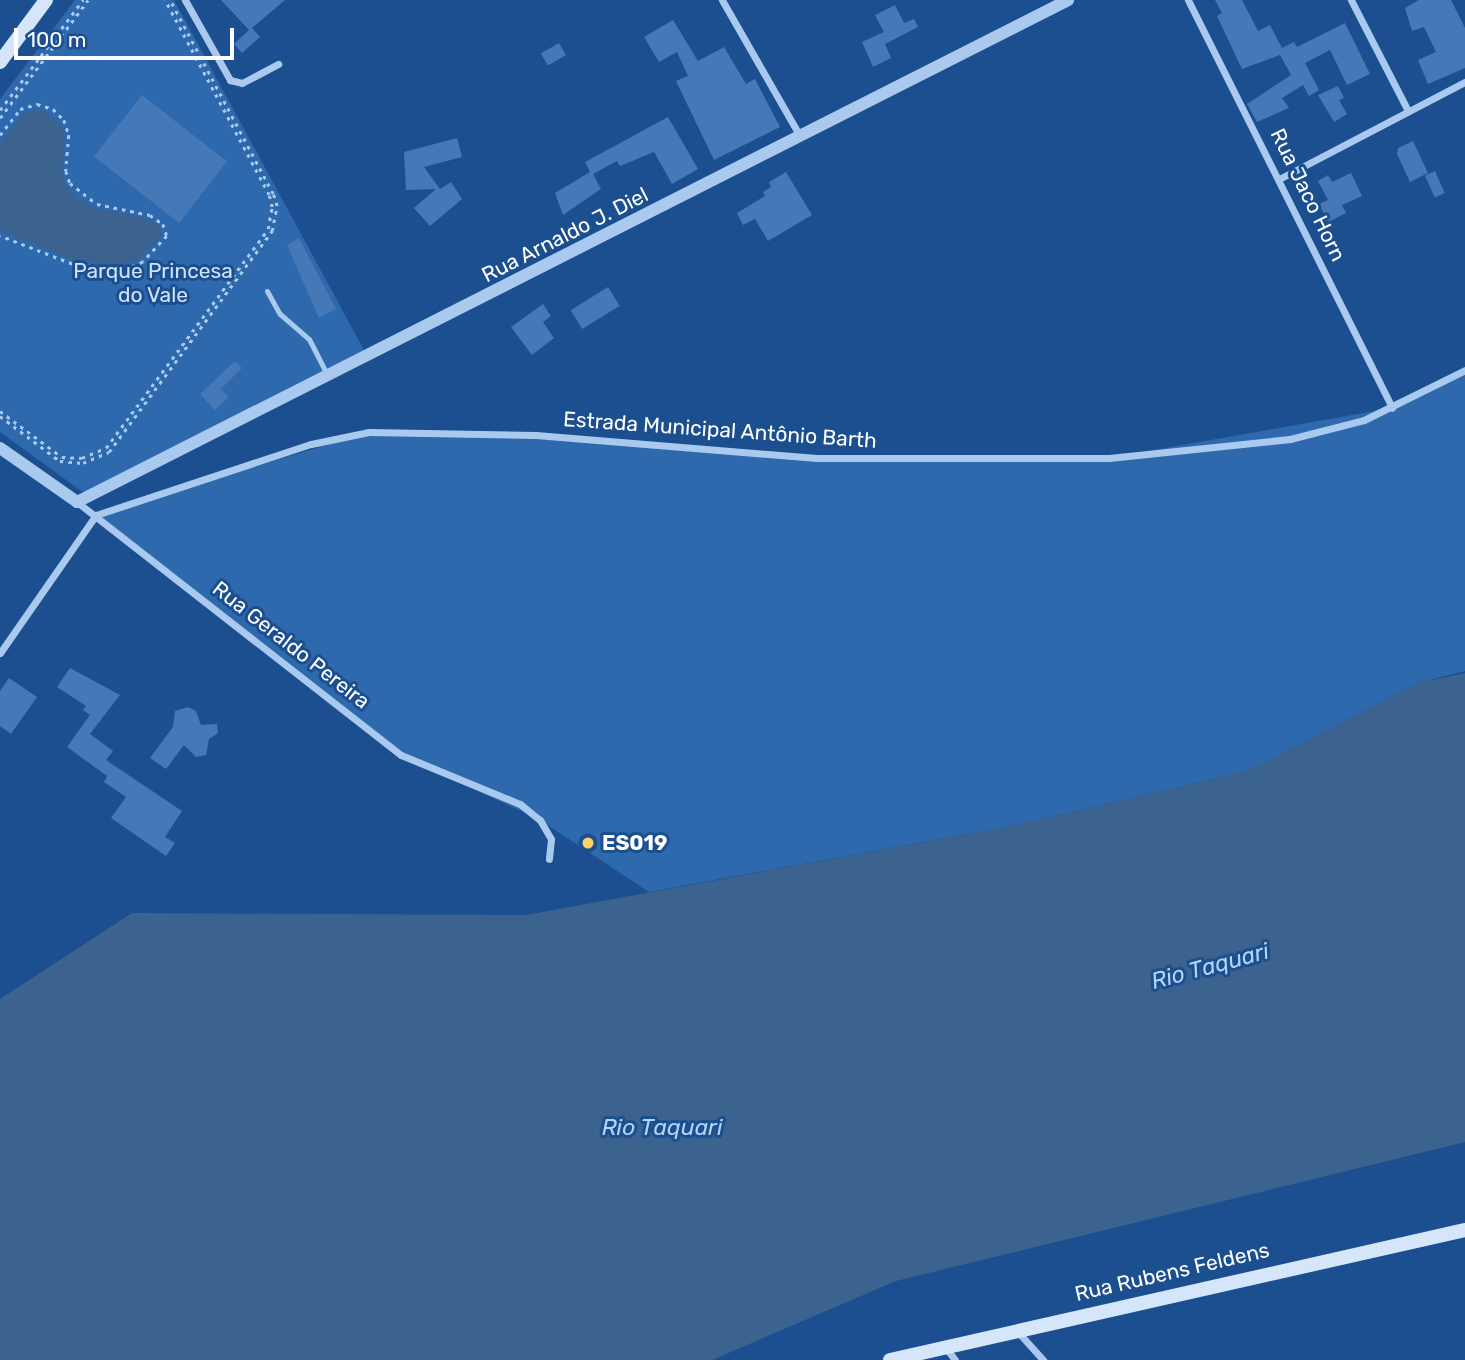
<!DOCTYPE html>
<meta charset="utf-8">
<style>
body{margin:0}
#map{position:relative;width:1465px;height:1360px;overflow:hidden;background:#1b4f8f;font-family:Rubik,sans-serif}
div>[style]{position:absolute}
[style*='--x']{left:calc(var(--x)*1px);top:calc(var(--y)*1px);width:calc(var(--w)*1px);rotate:calc(var(--a)*1deg)}
.green>*{inset:0;background:#2e69ad}
.water>*{inset:0;background:#3c6290}
.building>*{inset:0;background:#4478b7;transform-origin:0 0}
.path>*{height:2.5px;margin-top:-1.25px;transform-origin:0;background:repeating-linear-gradient(90deg,#a9c9ee 0 3.5px,transparent 0 8.5px)}
.service>*{height:5px;margin:-2.5px;padding:0 2.5px;transform-origin:2.5px;border-radius:2.5px;background:#a9c9ee}
.minor>*{height:7px;margin:-3.5px;padding:0 3.5px;transform-origin:3.5px;border-radius:3.5px;background:#a9c9ee}
.tertiary>*{height:12px;margin:-6px;padding:0 6px;transform-origin:6px;border-radius:6px;background:#a9c9ee}
.secondary>*{height:14px;margin:-7px;padding:0 7px;transform-origin:7px;border-radius:7px;background:#d6e6fa}
.dots>*{width:19px;height:19px;translate:-50% -50%;box-sizing:border-box;border:4px solid #1b4f8f;border-radius:50%}
span{translate:-50% -50%;white-space:nowrap;text-align:center;line-height:1.15;-webkit-text-stroke:6px #1b4f8f;paint-order:stroke}
.street-label{font-size:21px;color:#fff}
.park-label{font-size:21px;color:#cfe3fa}
.poi-label{font-size:21px;color:#fff;font-weight:700}
.left{translate:0 -50%;text-align:left}
.water-label{font-size:23px;color:#b5d3f5;font-style:italic}
.scale{position:absolute;left:14px;top:28px;width:220px;height:32px;box-sizing:border-box;border:4px solid #fff;border-top:0;padding-left:9px;font-size:21px;line-height:24px;white-space:nowrap;color:#fff;-webkit-text-stroke:5px #1b4f8f;paint-order:stroke}
</style>
<div id="map">
<div class="green">
<div style="clip-path:polygon(75px 0,174px 0,364px 350px,84px 493px,0 432px,0 99px)"></div>
<div style="clip-path:polygon(1465px 370px,1465px 671px,1421px 682px,1248px 771px,1012px 826px,649px 892px,540px 820px,401px 755px,96px 515px,369px 432px,536px 435px,817px 458px,1109px 458px,1392px 408px)"></div>
</div>
<div class="water">
<div style="clip-path:polygon(37px 109px,60px 122px,65px 136px,62px 172px,66px 185px,79px 199px,96px 208px,148px 219px,159px 226px,162px 235px,141px 258px,123px 265px,73px 260px,0 231px,0 143px,23px 113px)"></div>
<div style="clip-path:polygon(1465px 673px,1465px 1142px,896px 1281px,712px 1360px,0 1360px,0 999px,132px 913px,526px 915px,1012px 826px,1248px 771px,1421px 682px)"></div>
</div>
<div class="building">
<div style="clip-path:polygon(221px 0,285px 0,252px 28px,260px 37px,242px 53px,234px 44px,249px 30px)"></div>
<div style="clip-path:polygon(1215px 0,1242px 0,1258px 31px,1270px 25px,1282px 48px,1294px 42px,1297px 47px,1345px 23px,1370px 74px,1347px 85px,1330px 50px,1305px 63px,1319px 90px,1309px 96px,1303px 85px,1282px 98px,1289px 108px,1257px 122px,1247px 104px,1291px 75px,1280px 55px,1242px 69px,1217px 16px,1222px 13px)"></div>
<div style="clip-path:polygon(1419px 0,1451px 0,1465px 28px,1465px 68px,1428px 84px,1418px 60px,1436px 52px,1424px 27px,1412px 31px,1405px 8px)"></div>
<div style="clip-path:polygon(895px 5px,904px 23px,914px 19px,918px 27px,885px 44px,891px 58px,873px 67px,862px 42px,884px 32px,875px 15px)"></div>
<div style="clip-path:polygon(673px 20px,698px 61px,724px 47px,746px 84px,755px 79px,780px 127px,714px 160px,676px 81px,688px 76px,677px 52px,659px 62px,644px 37px)"></div>
<div style="left:559px;top:43px;width:14px;height:21px;rotate:60deg"></div>
<div style="clip-path:polygon(1338px 86px,1344px 98px,1339px 100px,1347px 114px,1334px 122px,1318px 95px)"></div>
<div style="left:142px;top:95px;width:108px;height:78px;rotate:38deg"></div>
<div style="clip-path:polygon(668px 117px,698px 169px,672px 184px,654px 152px,620px 166px,617px 161px,593px 174px,601px 189px,563px 215px,555px 193px,590px 172px,585px 162px)"></div>
<div style="clip-path:polygon(457px 138px,462px 157px,424px 167px,440px 189px,451px 182px,462px 199px,430px 226px,414px 208px,436px 189px,406px 190px,404px 152px)"></div>
<div style="clip-path:polygon(1413px 141px,1428px 173px,1410px 182px,1397px 154px,1398px 148px)"></div>
<div style="left:1435px;top:171px;width:24px;height:11px;rotate:66deg"></div>
<div style="clip-path:polygon(786px 172px,812px 215px,768px 241px,755px 219px,743px 225px,737px 213px,765px 196px,763px 192px,771px 187px,769px 182px)"></div>
<div style="clip-path:polygon(1351px 173px,1362px 196px,1342px 205px,1346px 213px,1328px 222px,1319px 204px,1328px 200px,1318px 181px,1328px 175px,1332px 182px)"></div>
<div style="clip-path:polygon(299px 238px,336px 309px,319px 318px,287px 245px)"></div>
<div style="left:608px;top:287px;width:22px;height:44px;rotate:58deg"></div>
<div style="clip-path:polygon(543px 304px,551px 316px,543px 322px,554px 338px,532px 355px,511px 327px)"></div>
<div style="clip-path:polygon(235px 361px,242px 368px,221px 389px,229px 397px,215px 410px,200px 394px)"></div>
<div style="clip-path:polygon(70px 668px,120px 695px,90px 734px,113px 751px,106px 760px,182px 811px,165px 837px,175px 843px,166px 856px,111px 818px,126px 797px,104px 782px,107px 776px,67px 747px,90px 715px,83px 710px,86px 706px,57px 687px)"></div>
<div style="clip-path:polygon(9px 678px,37px 697px,11px 734px,0 726px,0 691px)"></div>
<div style="clip-path:polygon(188px 707px,196px 711px,201px 725px,217px 724px,218px 733px,209px 739px,206px 755px,196px 757px,184px 745px,166px 769px,150px 758px,173px 727px,175px 711px)"></div>
</div>
<div class="path">
<div style="--x:0;--y:110;--w:138;--a:-53"></div>
<div style="--x:0;--y:118;--w:147;--a:-53.3"></div>
<div style="--x:0;--y:135;--w:33;--a:-52"></div>
<div style="--x:20;--y:109;--w:18;--a:-16"></div>
<div style="--x:37;--y:104;--w:17;--a:17"></div>
<div style="--x:53;--y:109;--w:16;--a:45"></div>
<div style="--x:64;--y:120;--w:16;--a:72"></div>
<div style="--x:69;--y:135;--w:36;--a:95"></div>
<div style="--x:66;--y:171;--w:13;--a:72"></div>
<div style="--x:70;--y:183;--w:34;--a:38"></div>
<div style="--x:97;--y:204;--w:54;--a:11.7"></div>
<div style="--x:150;--y:215;--w:16;--a:35"></div>
<div style="--x:163;--y:224;--w:13;--a:72"></div>
<div style="--x:167;--y:236;--w:35;--a:133"></div>
<div style="--x:143;--y:262;--w:21;--a:157"></div>
<div style="--x:124;--y:270;--w:52;--a:-173.4"></div>
<div style="--x:72;--y:264;--w:77;--a:-158.7"></div>
<div style="--x:0;--y:411;--w:77;--a:36.6"></div>
<div style="--x:62;--y:457;--w:20;--a:3"></div>
<div style="--x:82;--y:458;--w:26;--a:-23"></div>
<div style="--x:106;--y:448;--w:272;--a:-53.5"></div>
<div style="--x:268;--y:229;--w:22;--a:-80"></div>
<div style="--x:272;--y:207;--w:12;--a:-104"></div>
<div style="--x:269;--y:195;--w:221;--a:-118.1"></div>
<div style="--x:0;--y:416;--w:75;--a:36.9"></div>
<div style="--x:60;--y:461;--w:23;--a:5"></div>
<div style="--x:83;--y:463;--w:28;--a:-23"></div>
<div style="--x:109;--y:452;--w:275;--a:-53.6"></div>
<div style="--x:272;--y:231;--w:25;--a:-79"></div>
<div style="--x:277;--y:206;--w:13;--a:-108"></div>
<div style="--x:273;--y:194;--w:220;--a:-118"></div>
</div>
<div class="service">
<div style="--x:267;--y:291;--w:26;--a:61"></div>
<div style="--x:280;--y:314;--w:38;--a:41"></div>
<div style="--x:309;--y:339;--w:39;--a:63"></div>
</div>
<div class="minor">
<div style="--x:185;--y:0;--w:92;--a:60.6"></div>
<div style="--x:230;--y:80;--w:12;--a:14"></div>
<div style="--x:242;--y:83;--w:41;--a:-27.8"></div>
<div style="--x:722;--y:0;--w:157;--a:60.2"></div>
<div style="--x:1188;--y:0;--w:456;--a:63.4"></div>
<div style="--x:1351;--y:0;--w:125;--a:62.8"></div>
<div style="--x:1281;--y:178;--w:208;--a:-27.6"></div>
<div style="--x:77;--y:502;--w:411;--a:38"></div>
<div style="--x:401;--y:755;--w:129;--a:22.4"></div>
<div style="--x:520;--y:804;--w:26;--a:39"></div>
<div style="--x:540;--y:820;--w:22;--a:60"></div>
<div style="--x:551;--y:839;--w:20;--a:96"></div>
<div style="--x:96;--y:515;--w:226;--a:-18.3"></div>
<div style="--x:311;--y:444;--w:59;--a:-11.7"></div>
<div style="--x:369;--y:432;--w:167;--a:1"></div>
<div style="--x:536;--y:435;--w:282;--a:4.7"></div>
<div style="--x:817;--y:458;--w:292;--a:0"></div>
<div style="--x:1109;--y:458;--w:182;--a:-6"></div>
<div style="--x:1290;--y:439;--w:76;--a:-14.4"></div>
<div style="--x:1364;--y:420;--w:113;--a:-26.3"></div>
<div style="--x:0;--y:653;--w:168;--a:-55.2"></div>
<div style="--x:1018;--y:1332;--w:38;--a:48"></div>
<div style="--x:945;--y:1347;--w:16;--a:52"></div>
</div>
<div class="tertiary">
<div style="--x:0;--y:448;--w:94;--a:35"></div>
<div style="--x:77;--y:502;--w:1111;--a:-26.86"></div>
</div>
<div class="secondary">
<div style="--x:0;--y:62;--w:77;--a:-53.4"></div>
<div style="--x:890;--y:1360;--w:590;--a:-12.74"></div>
</div>
<div class="dots">
<div style="left:588px;top:843px;background:#ffd166"></div>
</div>
<div class="street-label">
<span style="left:1308px;top:195px;rotate:64deg">Rua Jaco Horn</span>
<span style="left:565px;top:235px;rotate:-27deg">Rua Arnaldo J. Diel</span>
<span style="left:720px;top:430px;rotate:4deg">Estrada Municipal Antônio Barth</span>
<span style="left:291px;top:645px;rotate:38deg">Rua Geraldo Pereira</span>
<span style="left:1172px;top:1272px;rotate:-13deg">Rua Rubens Feldens</span>
</div>
<div class="park-label">
<span style="left:153px;top:283px">Parque Princesa<br>do Vale</span>
</div>
<div class="poi-label">
<span class="left" style="left:602px;top:843px">ES019</span>
</div>
<div class="water-label">
<span style="left:1210px;top:966px;rotate:-15deg">Rio Taquari</span>
<span style="left:662px;top:1127px">Rio Taquari</span>
</div>
<div class="scale">100 m</div>
</div>
